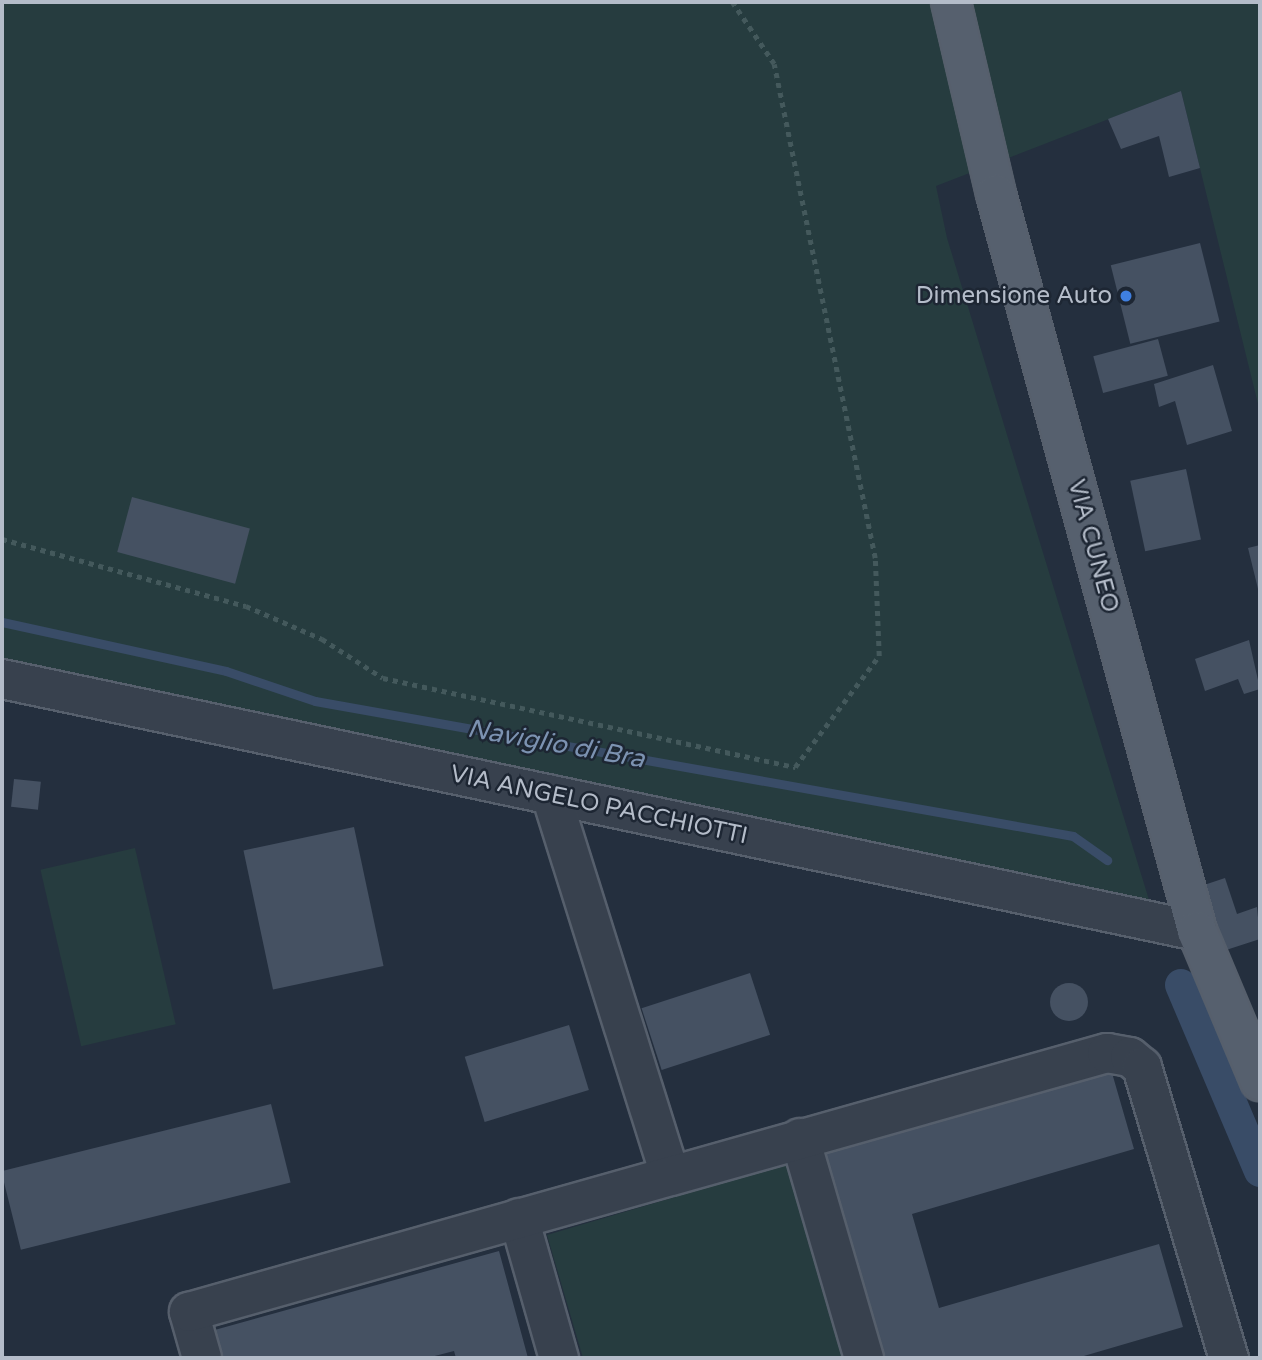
<!DOCTYPE html>
<style>
body{margin:0}
#map{position:relative;width:1262px;height:1360px;overflow:hidden;background:#242f3e;font-family:"Varela Round",sans-serif}
div>[style]{position:absolute}
[style*='--x']{left:calc(var(--x)*1px);top:calc(var(--y)*1px);width:calc(var(--w)*1px);rotate:calc(var(--a)*1deg)}
.green>*{inset:0;background:#263c3f;transform-origin:0 0}
.stream>*{height:9px;margin:-4.5px;padding:0 4.5px;transform-origin:4.5px;border-radius:4.5px;background:#394c67}
.canal>*{height:32px;margin:-16px;padding:0 16px;transform-origin:16px;border-radius:16px;background:#394c67}
.building>*{inset:0;background:#455162;transform-origin:0 0}
.round{border-radius:50%}
.path>*{height:4.5px;margin-top:-2.25px;transform-origin:0;background:repeating-linear-gradient(90deg,#44595c 0 5px,transparent 0 10px)}
.roads{filter:drop-shadow(2px 0 #565f6c) drop-shadow(-2px 0 #565f6c) drop-shadow(0 2px #565f6c) drop-shadow(0 -2px #565f6c)}
.minor>*{height:38px;margin:-19px;padding:0 19px;transform-origin:19px;border-radius:19px;background:#38414e}
.major>*{height:38px;margin:-19px;padding:0 19px;transform-origin:19px;border-radius:19px;background:#56606e}
.dots>*{width:19px;height:19px;translate:-50% -50%;box-sizing:border-box;border:4px solid #1d2633;border-radius:50%}
span{translate:-50% -50%;white-space:nowrap;text-align:center;line-height:1.15;-webkit-text-stroke:5px #1d2633;paint-order:stroke}
.poi-label{font-size:24px;color:#b4bcc9}
.right{translate:-100% -50%;text-align:right}
.street-label{font-size:24px;color:#b4bcc9}
.water-label{font-size:26px;color:#7c92b1;font-style:italic}
.frame{position:absolute;inset:0;border:4px solid #b4bcc9;pointer-events:none}
</style>
<div id="map">
<div class="green">
<div style="clip-path:polygon(2px 2px,1260px 2px,1260px 412px,1181px 91px,936px 186px,947px 238px,1156px 923px,2px 662px)"></div>
<div style="left:135px;top:848px;width:181px;height:97px;rotate:77deg"></div>
<div style="clip-path:polygon(793px 1162px,851px 1358px,583px 1358px,547px 1235px)"></div>
</div>
<div class="stream">
<div style="--x:2;--y:622;--w:229;--a:12.3"></div>
<div style="--x:226;--y:671;--w:94;--a:18.6"></div>
<div style="--x:315;--y:701;--w:770;--a:10.1"></div>
<div style="--x:1073;--y:836;--w:42;--a:35.2"></div>
</div>
<div class="canal">
<div style="--x:1181;--y:985;--w:202;--a:67"></div>
</div>
<div class="building">
<div style="clip-path:polygon(1181px 91px,1200px 168px,1169px 177px,1159px 136px,1121px 149px,1108px 119px)"></div>
<div style="left:1200px;top:243px;width:81px;height:92px;rotate:76deg"></div>
<div style="left:1158px;top:339px;width:38px;height:67px;rotate:75deg"></div>
<div style="clip-path:polygon(1213px 365px,1232px 431px,1187px 445px,1175px 401px,1159px 407px,1154px 384px)"></div>
<div style="left:1186px;top:469px;width:72px;height:57px;rotate:78deg"></div>
<div style="left:132px;top:497px;width:122px;height:57px;rotate:15deg"></div>
<div style="clip-path:polygon(1260px 545px,1260px 593px,1259px 593px,1248px 548px)"></div>
<div style="clip-path:polygon(1249px 640px,1260px 689px,1244px 694px,1238px 679px,1205px 691px,1195px 659px)"></div>
<div style="left:14px;top:779px;width:27px;height:28px;rotate:6deg"></div>
<div style="left:354px;top:827px;width:142px;height:113px;rotate:78deg"></div>
<div style="clip-path:polygon(1225px 878px,1237px 914px,1257px 907px,1260px 939px,1223px 951px,1201px 886px)"></div>
<div style="left:750px;top:973px;width:65px;height:114px;rotate:72deg"></div>
<div class="round" style="left:1050px;top:983px;width:38px;height:38px"></div>
<div style="left:569px;top:1025px;width:68px;height:109px;rotate:73deg"></div>
<div style="clip-path:polygon(1110px 1066px,1134px 1149px,912px 1214px,939px 1308px,1159px 1244px,1183px 1327px,1077px 1358px,884px 1358px,823px 1151px)"></div>
<div style="left:271px;top:1104px;width:81px;height:278px;rotate:76deg"></div>
<div style="clip-path:polygon(499px 1251px,528px 1358px,456px 1358px,454px 1351px,427px 1358px,218px 1358px,211px 1331px)"></div>
</div>
<div class="path">
<div style="--x:2;--y:539;--w:253;--a:15.4"></div>
<div style="--x:246;--y:606;--w:83;--a:23.5"></div>
<div style="--x:322;--y:639;--w:72;--a:32.6"></div>
<div style="--x:383;--y:678;--w:422;--a:12.2"></div>
<div style="--x:795;--y:767;--w:139;--a:-52.9"></div>
<div style="--x:879;--y:656;--w:98;--a:-92.3"></div>
<div style="--x:875;--y:558;--w:504;--a:-101.56"></div>
<div style="--x:774;--y:64;--w:75;--a:-124.1"></div>
</div>
<div class="roads">
<div class="minor">
<div style="--x:2;--y:679;--w:1221;--a:11.91"></div>
<div style="--x:551;--y:795;--w:397;--a:72.6"></div>
<div style="--x:800;--y:1138;--w:229;--a:73.8"></div>
<div style="--x:519;--y:1218;--w:146;--a:74.1"></div>
<div style="--x:202;--y:1358;--w:48;--a:-105.8"></div>
<div style="--x:189;--y:1312;--w:954;--a:-15.76"></div>
<div style="--x:1107;--y:1053;--w:23;--a:10"></div>
<div style="--x:1130;--y:1057;--w:16;--a:40"></div>
<div style="--x:1142;--y:1067;--w:304;--a:73.4"></div>
</div>
<div class="major">
<div style="--x:951;--y:2;--w:197;--a:76.8"></div>
<div style="--x:996;--y:194;--w:764;--a:74.74"></div>
<div style="--x:1197;--y:931;--w:163;--a:67.2"></div>
</div>
</div>
<div class="dots">
<div style="left:1126px;top:296px;background:#3f7fe0"></div>
</div>
<div class="poi-label">
<span class="right" style="left:1112px;top:296px">Dimensione Auto</span>
</div>
<div class="street-label">
<span style="left:1093px;top:546px;rotate:75deg">VIA CUNEO</span>
<span style="left:599px;top:805px;rotate:12deg">VIA ANGELO PACCHIOTTI</span>
</div>
<div class="water-label">
<span style="left:556px;top:744px;rotate:10deg">Naviglio di Bra</span>
</div>
<div class="frame"></div>
</div>
